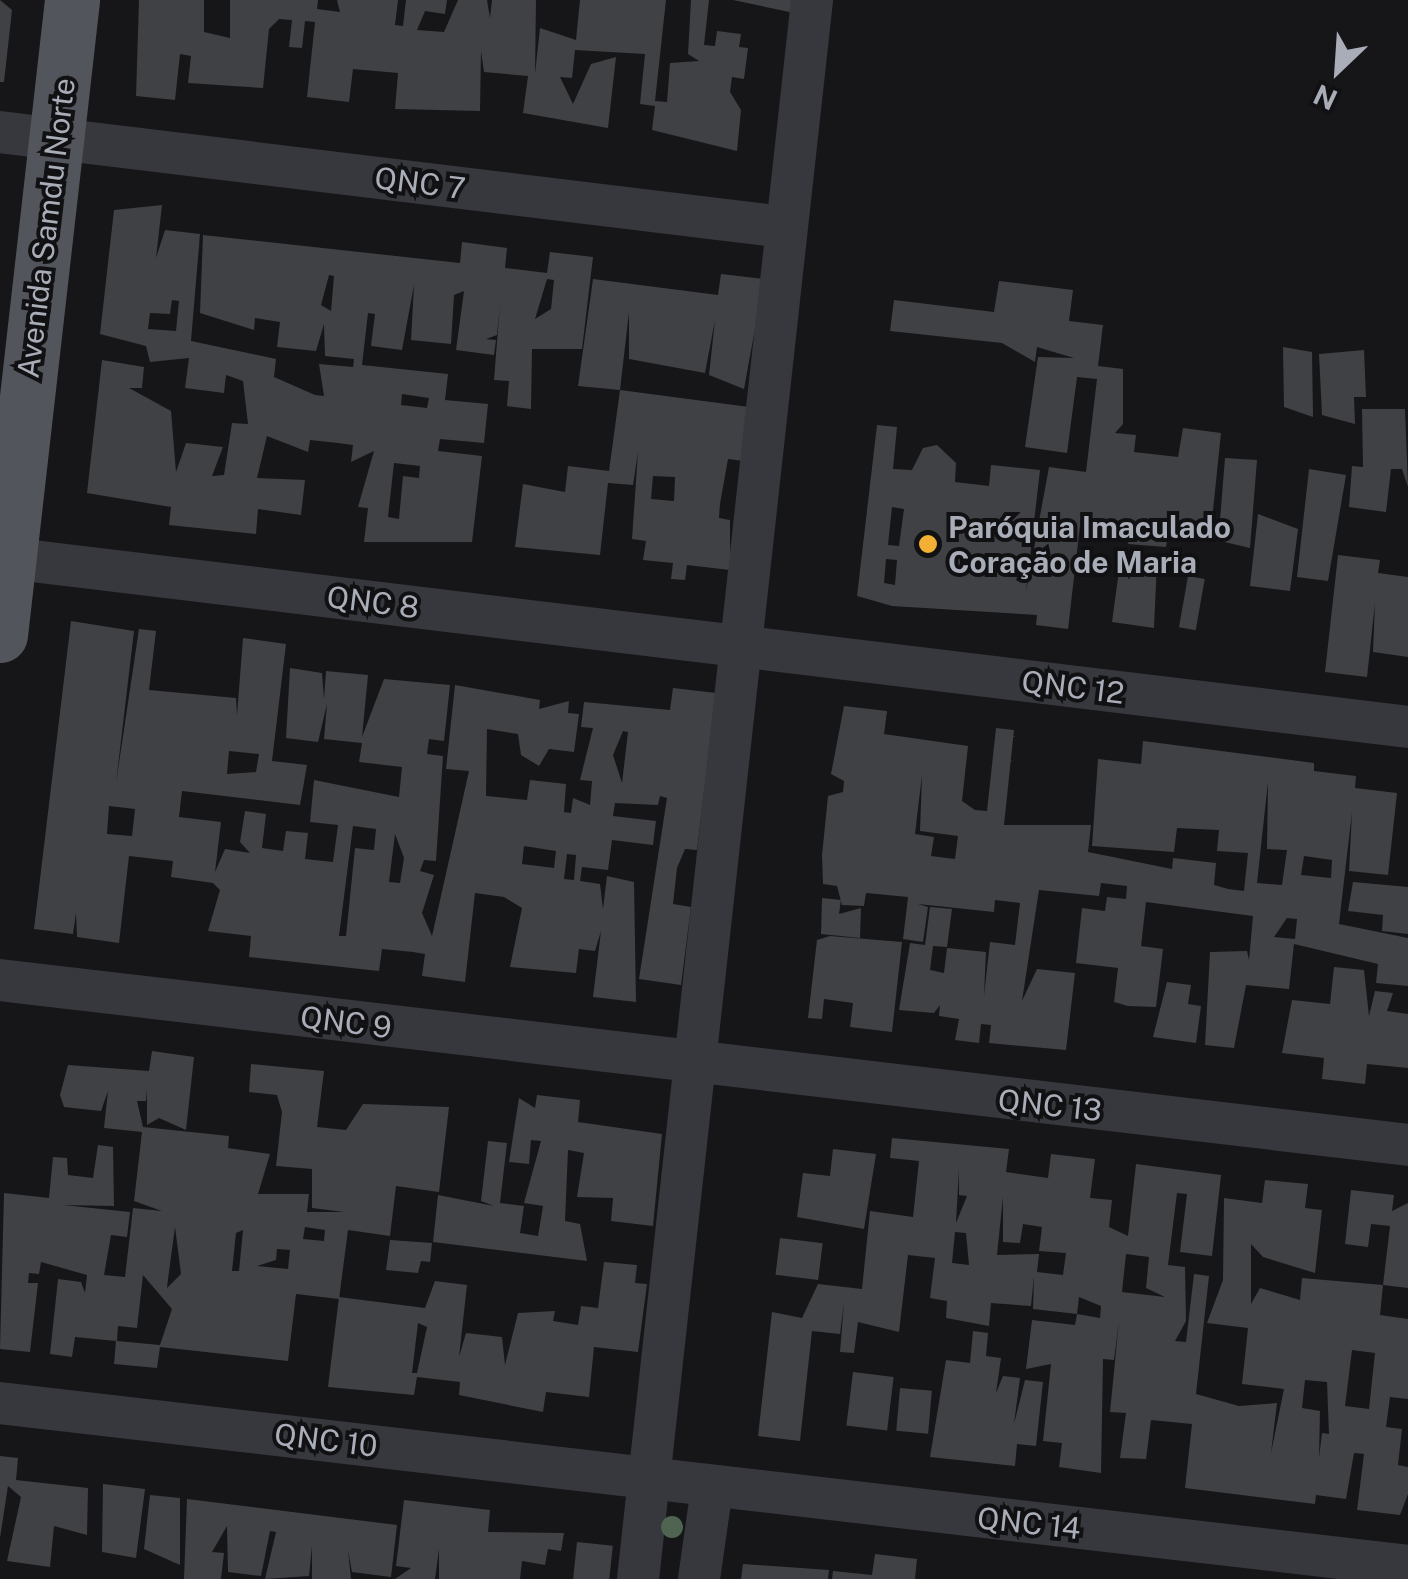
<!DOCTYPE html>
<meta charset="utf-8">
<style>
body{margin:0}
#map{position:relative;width:1408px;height:1579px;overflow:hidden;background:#161618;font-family:"Public Sans",sans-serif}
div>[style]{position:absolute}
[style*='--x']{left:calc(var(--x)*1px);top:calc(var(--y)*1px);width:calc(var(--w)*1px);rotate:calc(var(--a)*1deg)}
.building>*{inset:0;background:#404145;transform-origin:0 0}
.minor>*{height:42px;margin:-21px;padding:0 21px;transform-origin:21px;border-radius:21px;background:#37383d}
.major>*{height:55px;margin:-27.5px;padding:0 27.5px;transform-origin:27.5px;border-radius:27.5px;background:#53555c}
.trees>*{width:22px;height:22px;margin:-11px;border-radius:50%;background:#506452}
.dots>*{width:28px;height:28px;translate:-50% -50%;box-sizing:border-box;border:5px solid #111113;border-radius:50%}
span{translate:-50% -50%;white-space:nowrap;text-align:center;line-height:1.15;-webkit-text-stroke:8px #111113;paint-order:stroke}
.street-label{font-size:30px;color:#a8adb8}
.poi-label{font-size:30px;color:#a8adb8;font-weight:700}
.left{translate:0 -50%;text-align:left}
.north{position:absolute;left:1288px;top:20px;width:100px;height:100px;-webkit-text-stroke:8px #111113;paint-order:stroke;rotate:205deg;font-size:28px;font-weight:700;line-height:40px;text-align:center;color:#a8adb8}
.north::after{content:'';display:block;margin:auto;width:35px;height:45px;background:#a8adb8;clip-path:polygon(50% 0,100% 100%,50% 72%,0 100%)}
</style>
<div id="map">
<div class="building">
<div style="clip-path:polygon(0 0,12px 10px,4px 82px,0 82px)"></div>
<div style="clip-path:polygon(139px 0,204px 0,204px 32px,230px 38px,230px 0,318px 0,317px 9px,340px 12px,337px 0,398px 0,395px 25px,403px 26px,406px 0,447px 0,445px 14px,425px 11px,417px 30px,444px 32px,458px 0,487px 0,490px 18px,492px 0,536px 0,535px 74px,540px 28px,576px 40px,580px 0,666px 0,655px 101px,667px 102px,670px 63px,699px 61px,688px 54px,691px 0,709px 0,704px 45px,715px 46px,717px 31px,741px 34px,739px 47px,748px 48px,744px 79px,732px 77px,730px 92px,741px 110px,737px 151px,652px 130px,655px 106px,640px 104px,645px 54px,575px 50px,572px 78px,560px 77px,573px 104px,591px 64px,616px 57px,608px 128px,523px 113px,528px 76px,484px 72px,481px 51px,480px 111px,395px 109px,398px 73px,353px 69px,349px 102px,307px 97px,315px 22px,305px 21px,302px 48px,289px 47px,292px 20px,279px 19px,269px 29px,263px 88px,188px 83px,191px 56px,180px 54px,175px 100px,136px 96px)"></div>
<div style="clip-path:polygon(733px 0,796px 0,794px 13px)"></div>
<div style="clip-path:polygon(evenodd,162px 205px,156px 258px,165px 230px,200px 234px,191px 341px,276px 359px,274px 377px,315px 395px,324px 396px,319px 364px,353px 367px,354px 359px,325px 356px,324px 324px,316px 351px,277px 347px,280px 322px,255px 318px,254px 330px,200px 313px,203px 235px,460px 263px,462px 242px,507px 248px,505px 268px,547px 273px,550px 252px,593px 257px,582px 349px,532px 349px,531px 409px,507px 406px,509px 381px,494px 380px,500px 304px,497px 335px,486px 339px,496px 340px,494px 355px,456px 350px,464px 291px,454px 295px,451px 344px,411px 340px,414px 285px,402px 350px,371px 346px,375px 314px,368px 313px,362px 365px,448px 374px,445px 400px,488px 404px,484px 443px,440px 439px,438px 451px,482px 456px,472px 542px,364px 542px,368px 508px,358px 507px,374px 451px,351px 462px,353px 445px,338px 443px,310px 440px,308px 452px,267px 436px,257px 478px,305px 480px,301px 515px,258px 509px,256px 534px,169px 525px,171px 507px,87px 493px,102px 360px,144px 367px,142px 388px,129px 388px,171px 411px,176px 472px,186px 443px,223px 447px,212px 476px,224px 475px,232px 423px,248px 424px,243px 381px,226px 375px,224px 393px,185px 388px,189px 358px,150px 362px,146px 346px,100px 334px,114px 210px,162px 205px,329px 275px,334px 276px,331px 311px,321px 305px,329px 275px,162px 205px,547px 279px,554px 280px,551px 309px,535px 319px,547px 279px,162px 205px,172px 300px,179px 301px,176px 331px,148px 329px,150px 313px,170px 314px,172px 300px,162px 205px,402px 394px,429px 398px,427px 408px,401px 405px,402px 394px,162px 205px,394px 463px,420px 466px,419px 478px,403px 476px,399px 519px,388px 517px,394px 463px)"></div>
<div style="clip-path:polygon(721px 274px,764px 279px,744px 389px,709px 375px,715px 320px,705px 373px,629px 359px,629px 312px,620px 390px,578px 386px,593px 279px,718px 295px)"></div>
<div style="clip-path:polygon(evenodd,999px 281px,1073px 290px,1069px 321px,1103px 325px,1098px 366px,1123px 369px,1123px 424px,1115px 433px,1136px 435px,1134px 452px,1178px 457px,1183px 428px,1221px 433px,1212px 520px,1220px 520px,1225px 458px,1257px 460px,1250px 548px,1169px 529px,1166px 547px,1128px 544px,1131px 524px,1081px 517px,1068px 629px,1036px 625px,1037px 615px,892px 606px,857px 596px,877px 425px,897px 427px,893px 469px,912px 470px,923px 448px,937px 445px,956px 463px,955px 482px,989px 486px,991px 465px,1040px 470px,1026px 592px,1049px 467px,1086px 472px,1097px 379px,1077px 377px,1067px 453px,1025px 447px,1038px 357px,1074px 358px,1037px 347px,1035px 362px,1002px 343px,890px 331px,894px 300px,994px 312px,999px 281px,892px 507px,904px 509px,899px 546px,888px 545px,892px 507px,999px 281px,886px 559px,897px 560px,895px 585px,884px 583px,886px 559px)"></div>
<div style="clip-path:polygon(1283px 347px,1312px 352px,1313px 417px,1284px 407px)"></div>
<div style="clip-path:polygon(1364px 350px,1366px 397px,1354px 397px,1355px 424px,1322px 415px,1319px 354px)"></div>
<div style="clip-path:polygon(evenodd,620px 390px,749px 407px,744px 461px,728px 459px,720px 504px,719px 518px,730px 520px,730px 570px,687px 565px,685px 580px,671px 579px,673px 563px,643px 560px,646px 541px,632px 539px,638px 452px,633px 485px,608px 483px,600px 555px,515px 547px,523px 484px,565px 492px,568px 466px,609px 471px,620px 390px,653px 476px,675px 477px,674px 501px,651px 499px,653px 476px)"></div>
<div style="clip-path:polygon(1362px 409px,1405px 409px,1408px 487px,1402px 469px,1391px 469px,1386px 512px,1349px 507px,1352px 466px,1363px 467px)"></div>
<div style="clip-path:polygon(1309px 469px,1346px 475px,1328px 581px,1297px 577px)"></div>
<div style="clip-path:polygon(1258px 514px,1298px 529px,1290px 591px,1250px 586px)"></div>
<div style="clip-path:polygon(1338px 555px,1380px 560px,1378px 573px,1408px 577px,1408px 657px,1373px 652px,1375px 603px,1367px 677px,1325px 672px)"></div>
<div style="clip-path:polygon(1121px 556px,1157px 561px,1154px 628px,1112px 622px)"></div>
<div style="left:1188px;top:576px;width:17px;height:52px;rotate:10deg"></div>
<div style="clip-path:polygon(evenodd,71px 621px,134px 631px,116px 783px,139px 629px,156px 631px,149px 690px,236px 698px,237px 715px,243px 638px,286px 644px,272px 761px,307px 765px,300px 805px,182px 791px,179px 817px,221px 822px,215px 872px,225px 849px,250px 853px,240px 842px,245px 811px,266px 814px,262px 848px,283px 851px,286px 831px,308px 833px,305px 859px,333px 862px,338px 825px,310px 822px,314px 780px,399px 797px,402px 767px,359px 762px,362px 743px,324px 739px,327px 704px,318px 742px,286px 738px,290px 668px,322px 673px,324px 699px,326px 671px,368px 675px,362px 737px,384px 679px,450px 685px,444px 741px,429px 739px,427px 754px,443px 756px,436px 861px,424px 860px,420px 871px,434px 875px,422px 913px,432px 936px,469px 771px,446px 769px,455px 685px,540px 700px,539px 709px,569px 701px,568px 713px,579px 714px,574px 752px,549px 749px,539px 766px,521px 755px,518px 734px,487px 729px,486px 796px,527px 800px,530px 780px,566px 784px,564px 812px,571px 813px,573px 798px,590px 805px,592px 781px,580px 780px,593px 728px,581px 727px,584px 702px,670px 710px,673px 688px,716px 693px,697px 850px,685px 849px,677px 868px,673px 904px,691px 907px,681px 985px,639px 979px,667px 798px,660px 796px,658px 805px,615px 803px,613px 816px,656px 821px,653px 845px,612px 840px,608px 870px,582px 867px,580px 881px,600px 884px,603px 909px,607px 876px,634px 882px,636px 1002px,593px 997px,601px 931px,595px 951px,579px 949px,576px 973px,510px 967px,522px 908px,504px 897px,475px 893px,465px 982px,422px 976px,425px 954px,413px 952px,382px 949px,379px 971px,249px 957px,251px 936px,208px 931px,220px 890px,213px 883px,171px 877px,173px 861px,129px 856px,119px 943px,77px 937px,76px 913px,73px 934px,34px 929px,71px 621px,623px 731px,628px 732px,622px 783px,613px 755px,623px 731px,71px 621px,229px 751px,259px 754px,256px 772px,227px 774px,229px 751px,71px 621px,109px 806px,135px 809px,132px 836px,107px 834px,109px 806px,71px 621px,353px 826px,376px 829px,374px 850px,355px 848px,346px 936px,339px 936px,353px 826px,71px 621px,395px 834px,404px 858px,400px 883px,389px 882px,395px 834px,71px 621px,524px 846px,556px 851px,554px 868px,522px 864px,524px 846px,71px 621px,567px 854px,576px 855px,574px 880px,564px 879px,567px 854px)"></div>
<div style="clip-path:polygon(evenodd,844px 706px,887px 711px,884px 734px,968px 746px,962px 801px,975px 810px,987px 811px,996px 728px,1014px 730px,1004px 825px,1091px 825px,1088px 852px,1172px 869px,1173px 858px,1216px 863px,1214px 885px,1228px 889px,1244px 891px,1248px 853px,1217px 851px,1219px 830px,1177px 828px,1174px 852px,1092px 846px,1098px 759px,1141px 764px,1143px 741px,1314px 763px,1314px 771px,1356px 776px,1355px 788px,1397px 793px,1388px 875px,1349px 871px,1352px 812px,1339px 924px,1408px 938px,1408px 986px,1376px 983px,1378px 964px,1294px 944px,1289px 989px,1246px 985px,1234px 1048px,1205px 1045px,1210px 952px,1247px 951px,1249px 960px,1253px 916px,1146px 902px,1141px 946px,1163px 949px,1156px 1007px,1128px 1006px,1114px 1002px,1118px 968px,1076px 963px,1082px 908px,1105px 911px,1107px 897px,1126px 899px,1127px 886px,1101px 883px,1099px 896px,1039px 890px,1022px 1001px,1037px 969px,1075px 973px,1066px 1050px,989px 1043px,991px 1025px,981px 1024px,979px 1043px,955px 1040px,959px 1019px,939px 1016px,940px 1005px,934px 1013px,899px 1010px,910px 943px,925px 945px,930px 907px,952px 909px,947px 947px,933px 946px,930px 970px,944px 973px,947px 948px,986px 952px,984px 996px,990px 942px,1015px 945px,1020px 903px,995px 900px,994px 912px,918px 904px,928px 907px,923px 942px,903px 939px,908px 897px,866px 893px,864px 906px,842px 905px,837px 886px,823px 884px,822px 855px,828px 796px,843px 792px,844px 781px,831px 774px,844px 706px,922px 775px,920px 831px,958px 836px,955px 859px,931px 856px,934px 837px,915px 834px,922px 775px,844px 706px,1268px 782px,1267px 849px,1287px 850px,1282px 885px,1257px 883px,1268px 782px,844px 706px,1304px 856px,1332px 860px,1331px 878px,1301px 875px,1304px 856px,844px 706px,1287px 918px,1297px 919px,1295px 939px,1274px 937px,1287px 918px)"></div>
<div style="clip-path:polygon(1353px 882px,1408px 887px,1408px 934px,1382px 931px,1383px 915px,1348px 911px)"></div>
<div style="clip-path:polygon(822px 898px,841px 900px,839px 914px,861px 908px,860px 938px,821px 934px)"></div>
<div style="clip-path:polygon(830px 936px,902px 942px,892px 1032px,850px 1027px,853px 1003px,824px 999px,822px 1019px,808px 1018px,817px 940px)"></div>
<div style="clip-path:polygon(1334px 967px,1364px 970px,1369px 1016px,1375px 991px,1393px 993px,1387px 1011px,1408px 1014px,1408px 1068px,1367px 1064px,1365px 1084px,1322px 1079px,1324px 1058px,1282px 1053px,1292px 1000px,1330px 1004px)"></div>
<div style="clip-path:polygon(1167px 982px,1191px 985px,1188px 1004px,1201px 1006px,1196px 1043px,1153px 1037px)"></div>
<div style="clip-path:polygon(evenodd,152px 1051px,194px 1057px,186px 1130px,159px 1118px,147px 1125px,147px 1089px,146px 1101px,137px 1101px,143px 1127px,229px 1136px,228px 1148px,270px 1154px,258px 1194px,309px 1194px,307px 1212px,344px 1212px,312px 1208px,312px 1169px,276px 1166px,282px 1112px,277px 1095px,249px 1092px,251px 1064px,324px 1071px,317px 1127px,346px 1130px,363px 1104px,449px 1107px,439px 1192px,396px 1186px,390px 1236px,348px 1230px,339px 1299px,296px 1294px,288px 1361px,160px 1347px,157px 1368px,114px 1364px,116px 1341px,75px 1337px,72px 1357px,50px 1354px,58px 1279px,81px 1282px,85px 1293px,87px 1275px,41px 1262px,39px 1274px,29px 1273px,28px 1283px,38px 1283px,30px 1352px,0 1349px,4px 1193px,49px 1198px,53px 1157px,67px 1158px,68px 1175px,93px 1178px,98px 1145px,113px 1147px,114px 1206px,63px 1205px,130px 1212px,127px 1237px,111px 1235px,104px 1275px,125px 1277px,133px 1208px,162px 1211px,134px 1201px,142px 1132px,104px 1128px,108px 1091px,101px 1111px,64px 1107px,60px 1095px,68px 1065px,149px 1071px,152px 1051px,175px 1227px,181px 1274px,167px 1288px,168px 1279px,175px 1227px,152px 1051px,305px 1227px,325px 1230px,324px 1241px,303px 1239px,305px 1227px,152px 1051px,243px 1230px,239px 1271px,232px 1271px,236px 1233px,243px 1230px,152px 1051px,277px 1249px,290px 1250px,288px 1269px,257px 1266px,276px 1260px,277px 1249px,152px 1051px,143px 1275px,172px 1309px,160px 1345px,117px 1341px,118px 1326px,137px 1328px,143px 1275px)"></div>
<div style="clip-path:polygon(537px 1095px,580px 1100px,578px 1122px,662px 1134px,653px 1226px,611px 1221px,613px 1198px,577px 1197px,584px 1153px,568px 1150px,565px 1221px,580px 1224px,587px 1261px,433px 1242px,438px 1195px,494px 1206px,481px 1201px,488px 1141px,507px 1143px,500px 1203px,524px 1206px,520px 1233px,538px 1236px,543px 1206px,524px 1203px,541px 1141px,531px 1140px,529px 1164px,509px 1162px,519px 1098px,535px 1108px)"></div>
<div style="clip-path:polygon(evenodd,892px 1138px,1009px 1149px,1006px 1172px,1048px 1178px,1051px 1154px,1095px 1159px,1090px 1198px,1112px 1200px,1109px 1227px,1128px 1236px,1136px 1164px,1221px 1175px,1212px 1256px,1180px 1252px,1187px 1194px,1177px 1193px,1168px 1265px,1185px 1267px,1186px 1321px,1175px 1341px,1186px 1342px,1194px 1274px,1209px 1276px,1196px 1394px,1239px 1406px,1277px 1403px,1271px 1453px,1284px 1389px,1242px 1384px,1248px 1328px,1207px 1323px,1223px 1280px,1224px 1198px,1262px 1203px,1265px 1180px,1308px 1184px,1305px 1208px,1322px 1210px,1315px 1273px,1263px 1257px,1251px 1244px,1251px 1304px,1260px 1288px,1300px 1300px,1302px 1278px,1383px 1285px,1390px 1226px,1371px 1224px,1368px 1247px,1345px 1244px,1351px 1190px,1394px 1195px,1392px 1211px,1408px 1203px,1408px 1288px,1383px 1285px,1380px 1315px,1408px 1319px,1408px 1399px,1390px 1397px,1386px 1427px,1402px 1429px,1398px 1465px,1408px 1467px,1408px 1494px,1400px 1515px,1357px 1510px,1364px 1454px,1354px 1453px,1346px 1499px,1316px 1495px,1315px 1504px,1185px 1488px,1192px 1424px,1151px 1420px,1146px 1459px,1120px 1458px,1126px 1413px,1110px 1412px,1119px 1321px,1114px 1360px,1103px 1359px,1101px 1473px,1059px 1467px,1062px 1443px,1043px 1441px,1051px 1364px,1026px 1369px,1032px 1320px,1075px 1325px,1077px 1314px,1100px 1318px,1101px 1306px,1079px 1297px,1077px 1314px,1033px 1309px,1034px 1276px,1031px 1306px,991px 1303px,989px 1326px,946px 1318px,947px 1301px,930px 1298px,935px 1258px,908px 1255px,899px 1332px,858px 1322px,854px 1353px,840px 1352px,844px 1302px,840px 1334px,812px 1331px,800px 1441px,758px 1436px,772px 1312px,802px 1318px,818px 1284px,862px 1289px,870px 1211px,913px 1217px,919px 1161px,890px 1158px,892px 1138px,959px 1169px,959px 1195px,967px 1196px,956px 1223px,959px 1169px,892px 1138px,1003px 1197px,1003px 1242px,1020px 1243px,1023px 1224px,1042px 1227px,1039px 1251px,1066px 1253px,1063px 1275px,1037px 1272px,1039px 1254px,997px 1255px,1003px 1197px,892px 1138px,955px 1232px,966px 1233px,969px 1265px,952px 1263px,955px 1232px,892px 1138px,1126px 1254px,1149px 1257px,1146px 1288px,1165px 1297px,1122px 1292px,1126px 1254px,892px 1138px,1352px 1350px,1375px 1353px,1369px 1409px,1345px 1406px,1352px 1350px,892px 1138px,1305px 1380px,1327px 1382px,1329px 1434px,1322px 1433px,1319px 1458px,1320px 1411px,1302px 1408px,1305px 1380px)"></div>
<div style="clip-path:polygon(833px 1149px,876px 1154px,864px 1229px,797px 1217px,803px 1173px,830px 1176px)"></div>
<div style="left:780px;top:1238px;width:43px;height:37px;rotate:7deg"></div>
<div style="clip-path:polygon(390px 1240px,432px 1243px,430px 1262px,421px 1261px,418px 1273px,386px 1270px)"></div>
<div style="clip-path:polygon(evenodd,604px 1262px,637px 1265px,635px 1283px,647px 1284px,638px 1352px,594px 1347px,589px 1397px,546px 1392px,543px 1412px,459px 1395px,460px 1382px,417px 1377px,414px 1395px,328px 1387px,339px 1297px,425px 1308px,435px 1281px,467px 1285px,459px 1357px,466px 1333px,502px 1337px,505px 1365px,518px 1313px,555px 1311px,553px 1321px,578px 1325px,581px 1306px,598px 1308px,604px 1262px,418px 1323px,427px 1327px,417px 1373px,412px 1373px,418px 1323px)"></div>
<div style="clip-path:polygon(973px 1331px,988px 1333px,986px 1356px,1001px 1358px,996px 1393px,1003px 1376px,1020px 1378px,1014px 1424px,1025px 1380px,1043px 1382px,1036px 1446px,1017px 1444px,1015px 1466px,930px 1457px,946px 1360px,970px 1363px)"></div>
<div style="left:853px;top:1372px;width:41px;height:54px;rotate:7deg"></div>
<div style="left:900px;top:1388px;width:32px;height:43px;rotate:5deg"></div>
<div style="clip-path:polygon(0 1456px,18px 1458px,16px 1480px,88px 1488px,87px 1535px,54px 1526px,50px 1567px,7px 1561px,21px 1497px,8px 1486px,0 1538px)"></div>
<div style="clip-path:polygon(103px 1484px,145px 1489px,136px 1558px,102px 1552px)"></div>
<div style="clip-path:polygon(150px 1495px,180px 1498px,180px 1565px,144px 1549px)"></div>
<div style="clip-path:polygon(187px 1499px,397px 1525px,391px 1577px,352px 1572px,348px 1550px,351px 1579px,312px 1579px,312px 1546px,309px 1576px,265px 1579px,276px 1532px,270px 1531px,261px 1576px,228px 1572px,227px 1526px,212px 1552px,224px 1553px,221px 1579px,184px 1579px)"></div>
<div style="clip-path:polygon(404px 1500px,490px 1510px,488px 1532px,564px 1533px,561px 1551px,548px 1549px,545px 1565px,522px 1561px,520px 1579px,439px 1579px,439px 1549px,435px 1579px,395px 1579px,411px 1568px,396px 1566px)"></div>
<div style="left:577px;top:1542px;width:36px;height:37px;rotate:6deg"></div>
<div style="clip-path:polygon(875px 1554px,917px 1559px,915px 1579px,832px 1579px,833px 1571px,872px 1575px)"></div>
<div style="clip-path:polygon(743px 1564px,829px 1570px,828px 1579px,741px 1579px)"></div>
</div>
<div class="minor">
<div style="--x:0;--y:132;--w:790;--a:6.91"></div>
<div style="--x:0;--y:557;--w:1418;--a:6.88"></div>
<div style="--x:0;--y:980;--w:1418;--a:6.68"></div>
<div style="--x:0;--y:1403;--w:1417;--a:6.6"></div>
<div style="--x:638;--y:1579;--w:1589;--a:-83.71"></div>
<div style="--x:699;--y:1579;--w:92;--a:-81.9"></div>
</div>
<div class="major">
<div style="--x:0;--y:635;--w:639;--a:-83.53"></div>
</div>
<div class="trees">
<div style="left:672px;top:1527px"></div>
</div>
<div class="dots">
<div style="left:928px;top:544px;background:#f2b134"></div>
</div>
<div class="street-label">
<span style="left:420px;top:183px;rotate:7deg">QNC 7</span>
<span style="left:46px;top:228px;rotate:-83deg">Avenida Samdu Norte</span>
<span style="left:373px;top:602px;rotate:7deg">QNC 8</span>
<span style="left:1073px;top:687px;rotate:7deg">QNC 12</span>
<span style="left:346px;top:1022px;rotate:7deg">QNC 9</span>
<span style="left:1050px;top:1105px;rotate:6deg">QNC 13</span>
<span style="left:326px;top:1440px;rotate:7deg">QNC 10</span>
<span style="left:1029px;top:1523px;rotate:6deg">QNC 14</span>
</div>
<div class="poi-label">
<span class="left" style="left:948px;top:544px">Paróquia Imaculado<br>Coração de Maria</span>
</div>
<div class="north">N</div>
</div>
